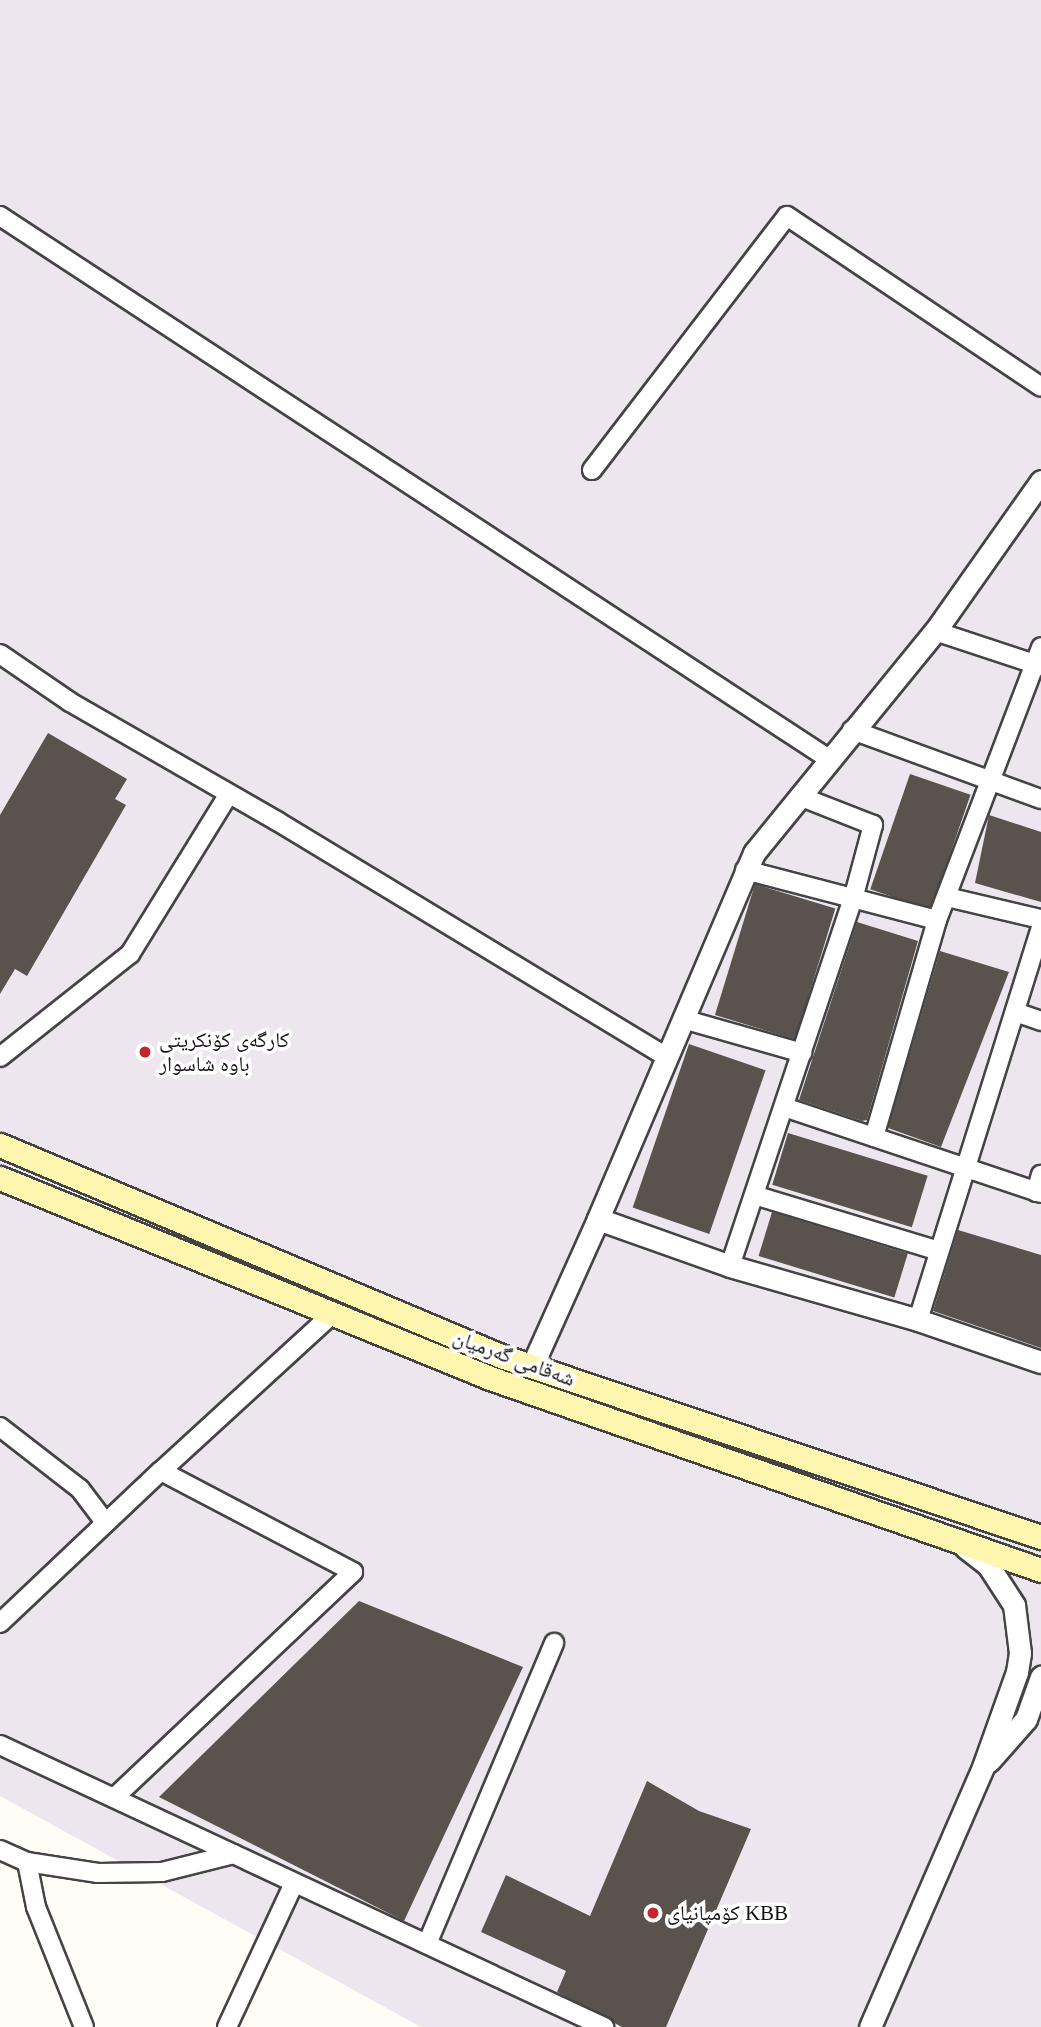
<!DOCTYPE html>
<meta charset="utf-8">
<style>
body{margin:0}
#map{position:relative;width:1041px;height:2027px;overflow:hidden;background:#fffdf5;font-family:"Times New Roman","Noto Naskh Arabic",serif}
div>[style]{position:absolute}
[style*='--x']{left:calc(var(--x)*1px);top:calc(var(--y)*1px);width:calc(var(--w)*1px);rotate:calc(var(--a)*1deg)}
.industrial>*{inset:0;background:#eee6ef}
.building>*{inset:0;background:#5a524d;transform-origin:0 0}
.roads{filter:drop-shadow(2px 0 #444) drop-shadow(-2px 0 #444) drop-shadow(0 2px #444) drop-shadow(0 -2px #444)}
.minor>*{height:18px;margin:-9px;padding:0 9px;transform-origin:9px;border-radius:9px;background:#fff}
.tertiary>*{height:21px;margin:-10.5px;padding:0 10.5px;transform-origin:10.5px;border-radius:10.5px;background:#fff}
.secondary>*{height:23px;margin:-11.5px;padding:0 11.5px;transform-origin:11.5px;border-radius:11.5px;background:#fff6b0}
.dots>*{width:19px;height:19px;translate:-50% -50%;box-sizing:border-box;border:4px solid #fff;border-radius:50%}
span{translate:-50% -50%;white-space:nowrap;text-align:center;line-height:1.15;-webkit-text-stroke:7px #fff;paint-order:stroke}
.poi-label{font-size:21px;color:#111}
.left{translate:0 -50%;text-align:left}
.street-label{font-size:21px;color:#111}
</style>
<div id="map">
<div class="industrial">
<div style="clip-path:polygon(0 0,1041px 0,1041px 2027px,421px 2027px,0 1796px)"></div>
</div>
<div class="building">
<div style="clip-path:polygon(48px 733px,127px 779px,115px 799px,126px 805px,27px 976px,15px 969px,0 994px,0 815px)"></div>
<div style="left:910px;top:774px;width:64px;height:122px;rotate:19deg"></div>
<div style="clip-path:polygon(989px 815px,1041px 832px,1041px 902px,975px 883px)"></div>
<div style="left:755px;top:884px;width:84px;height:137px;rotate:17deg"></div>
<div style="clip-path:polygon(857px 922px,918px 941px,867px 1120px,862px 1121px,799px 1100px)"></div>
<div style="clip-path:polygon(940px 951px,1009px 972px,941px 1147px,888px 1128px)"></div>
<div style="left:689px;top:1044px;width:81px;height:173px;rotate:19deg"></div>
<div style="left:788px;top:1133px;width:146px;height:54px;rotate:17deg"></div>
<div style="left:772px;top:1212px;width:142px;height:46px;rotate:17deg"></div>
<div style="clip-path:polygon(958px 1230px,1041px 1255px,1041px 1348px,933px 1311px)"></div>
<div style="clip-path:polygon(359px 1601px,523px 1667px,404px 1921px,159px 1797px)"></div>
<div style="clip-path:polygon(647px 1781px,699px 1811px,751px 1829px,666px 2027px,622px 2027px,557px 1992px,566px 1971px,481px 1932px,506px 1875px,590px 1916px)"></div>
</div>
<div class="roads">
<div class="minor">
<div style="--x:0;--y:216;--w:991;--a:33.23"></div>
<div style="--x:592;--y:470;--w:320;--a:-52.5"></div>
<div style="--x:787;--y:216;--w:306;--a:33.9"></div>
<div style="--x:935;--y:631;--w:112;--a:18.3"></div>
<div style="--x:0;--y:654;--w:85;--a:34.4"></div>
<div style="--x:70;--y:702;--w:239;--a:29.9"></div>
<div style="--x:277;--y:821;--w:456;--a:31.2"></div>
<div style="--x:852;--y:730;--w:201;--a:20.1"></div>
<div style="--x:745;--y:870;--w:198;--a:14.6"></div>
<div style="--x:937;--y:920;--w:292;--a:-69.1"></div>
<div style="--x:947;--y:897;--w:97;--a:13.2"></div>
<div style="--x:1015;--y:1012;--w:28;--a:19"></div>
<div style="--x:683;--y:1019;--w:124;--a:15.9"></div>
<div style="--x:0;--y:1057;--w:166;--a:-38.4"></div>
<div style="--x:130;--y:954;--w:188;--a:-58.3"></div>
<div style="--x:784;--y:1107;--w:271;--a:18.5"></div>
<div style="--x:874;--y:1137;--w:226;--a:-73.8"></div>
<div style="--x:1036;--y:1192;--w:18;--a:-74"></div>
<div style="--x:754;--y:1195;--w:193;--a:16.8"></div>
<div style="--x:730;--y:1266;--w:387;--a:-71.5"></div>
<div style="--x:853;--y:899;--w:77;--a:-74.9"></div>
<div style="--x:873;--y:825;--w:79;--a:-158.6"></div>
<div style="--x:918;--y:1320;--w:411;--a:-72.6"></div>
<div style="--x:0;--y:1427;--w:101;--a:37.8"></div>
<div style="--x:80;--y:1489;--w:41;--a:52.9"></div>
<div style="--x:161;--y:1471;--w:231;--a:-42.5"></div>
<div style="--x:0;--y:1623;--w:221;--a:-43.4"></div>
<div style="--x:161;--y:1471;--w:217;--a:27.7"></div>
<div style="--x:353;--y:1572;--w:329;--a:136.6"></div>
<div style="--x:0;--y:1745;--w:667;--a:25.03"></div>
<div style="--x:0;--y:1850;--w:30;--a:24"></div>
<div style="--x:27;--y:1862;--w:46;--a:78.7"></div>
<div style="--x:36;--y:1907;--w:129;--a:68.2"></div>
<div style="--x:27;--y:1862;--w:72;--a:8.8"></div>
<div style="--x:98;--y:1873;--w:64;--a:-0.9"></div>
<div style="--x:162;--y:1872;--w:74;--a:-14"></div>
<div style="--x:427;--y:1944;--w:327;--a:-67.1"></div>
<div style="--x:227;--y:2027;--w:159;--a:-65"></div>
</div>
<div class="tertiary">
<div style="--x:1041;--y:481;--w:184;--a:125.2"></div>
<div style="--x:935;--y:631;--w:286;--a:129.2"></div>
<div style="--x:754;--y:853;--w:398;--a:113.1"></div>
<div style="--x:598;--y:1219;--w:140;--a:19.6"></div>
<div style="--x:730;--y:1266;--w:196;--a:16"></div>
<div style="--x:918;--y:1320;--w:130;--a:18.9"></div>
<div style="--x:532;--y:1366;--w:161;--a:-65.8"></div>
<div style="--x:989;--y:1761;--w:56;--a:-48.6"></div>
<div style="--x:1026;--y:1719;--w:45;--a:-70.3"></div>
<div style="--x:870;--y:2027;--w:283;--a:-66.5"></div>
<div style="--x:983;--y:1767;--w:101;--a:-70.3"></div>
<div style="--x:1017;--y:1672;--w:19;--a:-81"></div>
<div style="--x:1020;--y:1653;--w:48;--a:-97.1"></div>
<div style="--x:1014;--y:1605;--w:48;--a:-123"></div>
<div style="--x:988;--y:1565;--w:29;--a:-142"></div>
</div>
<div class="secondary">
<div style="--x:0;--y:1145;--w:544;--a:22.84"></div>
<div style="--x:501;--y:1356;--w:570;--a:18.53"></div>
<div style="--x:0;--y:1178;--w:529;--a:22.2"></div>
<div style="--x:490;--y:1378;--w:583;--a:19.21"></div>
</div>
</div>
<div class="dots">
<div style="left:145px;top:1052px;background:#c4262e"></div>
<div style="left:653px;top:1913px;background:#c4262e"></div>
</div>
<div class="poi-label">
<span class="left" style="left:159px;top:1052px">کارگەی کۆنکریتی<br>باوە شاسوار</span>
<span class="left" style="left:667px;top:1913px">کۆمپانیای KBB</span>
</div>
<div class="street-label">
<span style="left:514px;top:1358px;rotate:20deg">شەقامی گەرمیان</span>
</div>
</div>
